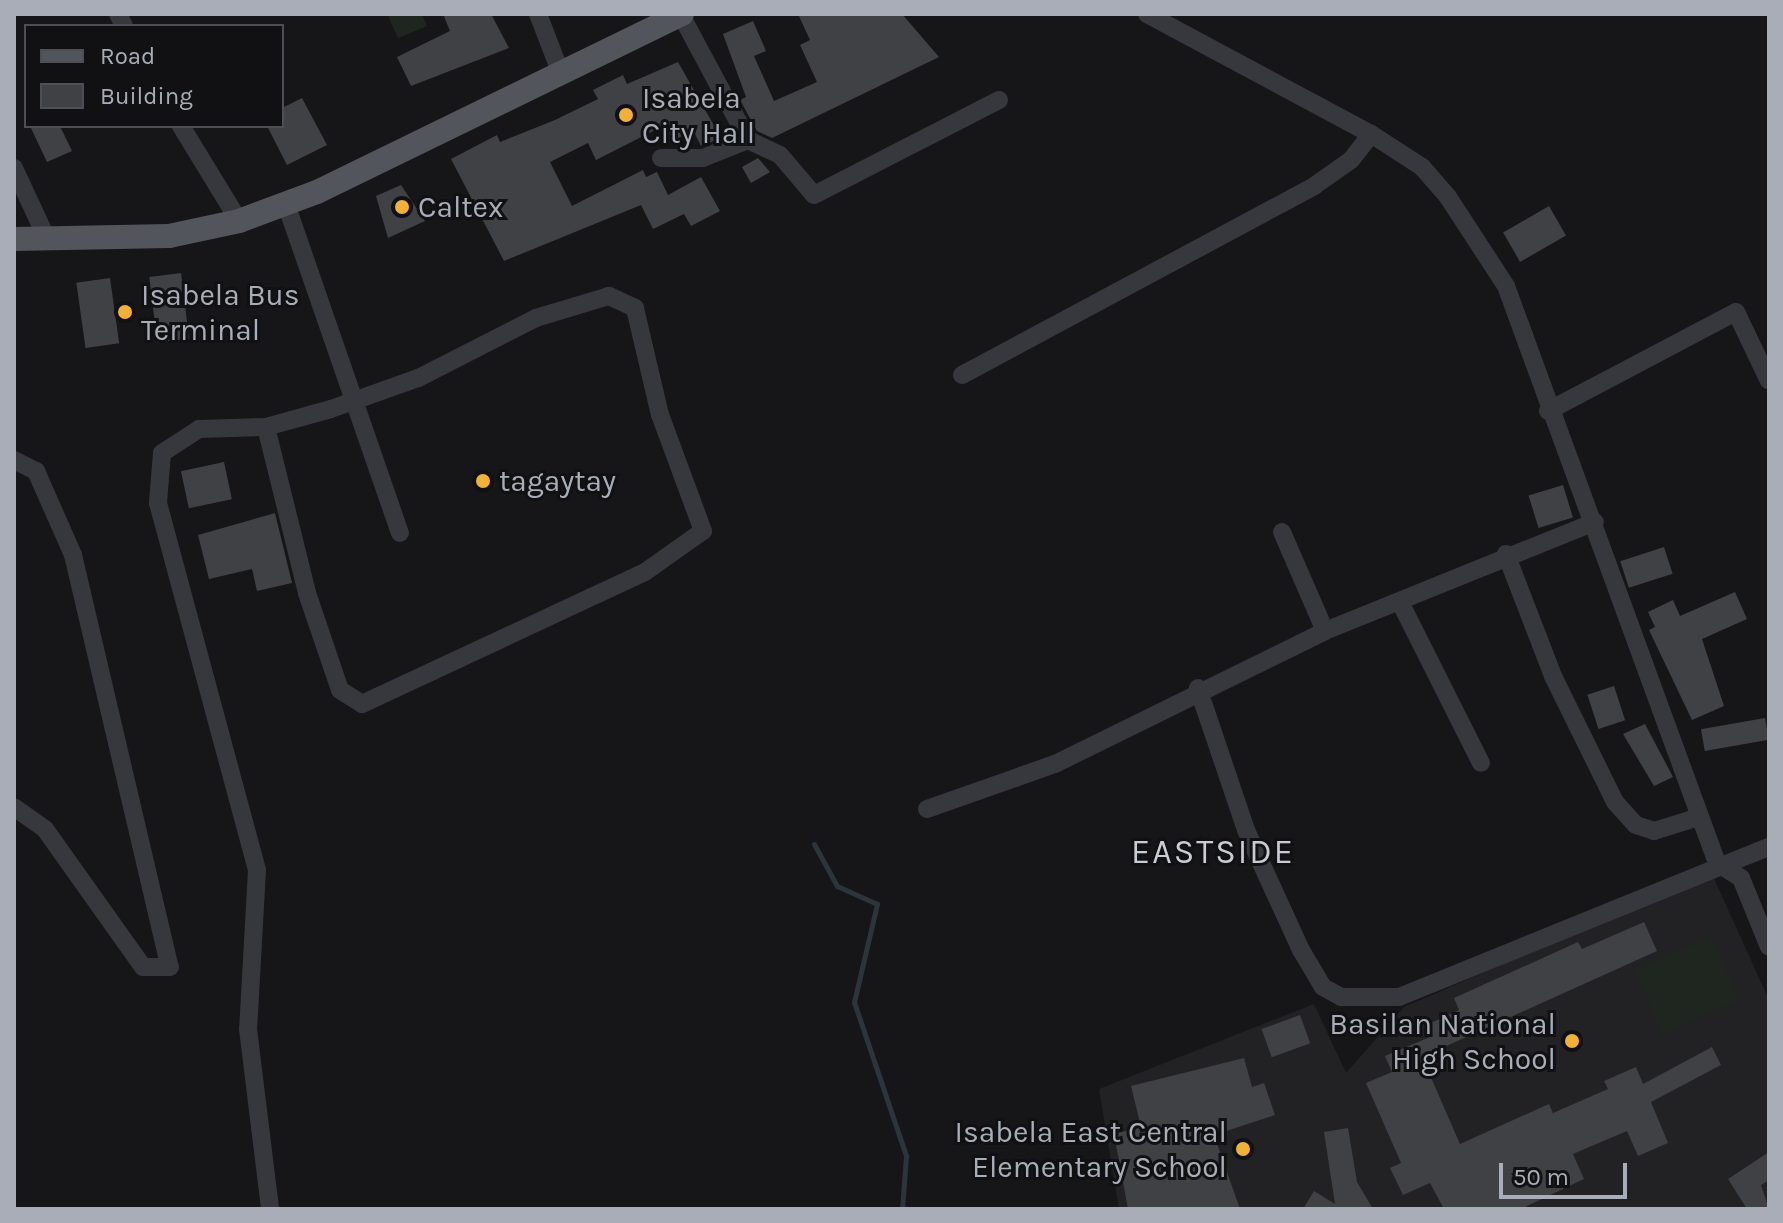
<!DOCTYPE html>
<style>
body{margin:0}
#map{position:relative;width:1783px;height:1223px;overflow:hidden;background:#161618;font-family:Karla,sans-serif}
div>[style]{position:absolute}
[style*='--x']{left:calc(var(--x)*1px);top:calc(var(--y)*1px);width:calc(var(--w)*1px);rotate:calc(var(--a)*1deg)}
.built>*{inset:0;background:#222225}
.green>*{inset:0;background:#1e261f;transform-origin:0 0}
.stream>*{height:5px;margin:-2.5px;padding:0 2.5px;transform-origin:2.5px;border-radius:2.5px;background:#2c353c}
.building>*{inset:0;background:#404145;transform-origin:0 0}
.minor>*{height:18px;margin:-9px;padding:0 9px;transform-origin:9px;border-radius:9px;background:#37383d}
.major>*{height:24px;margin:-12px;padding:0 12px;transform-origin:12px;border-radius:12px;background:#53555c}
.dots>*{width:22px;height:22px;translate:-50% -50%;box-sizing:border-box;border:4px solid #111113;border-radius:50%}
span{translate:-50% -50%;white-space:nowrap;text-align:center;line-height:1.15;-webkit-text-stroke:6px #111113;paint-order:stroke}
.poi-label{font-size:30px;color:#a8adb8}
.left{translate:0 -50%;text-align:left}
.right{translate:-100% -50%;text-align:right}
.quarter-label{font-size:34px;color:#c9ccd4;letter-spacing:2px}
.frame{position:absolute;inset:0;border:16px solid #a8adb8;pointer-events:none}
.legend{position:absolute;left:24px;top:24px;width:260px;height:104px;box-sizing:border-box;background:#111113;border:2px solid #4d4f55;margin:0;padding:10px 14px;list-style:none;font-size:24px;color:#a8adb8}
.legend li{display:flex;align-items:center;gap:16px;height:40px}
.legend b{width:40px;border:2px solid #4d4f55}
.scale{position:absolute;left:1499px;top:1163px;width:128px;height:36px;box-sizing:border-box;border:4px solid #a8adb8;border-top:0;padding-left:10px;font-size:24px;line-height:28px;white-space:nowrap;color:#a8adb8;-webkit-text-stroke:6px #111113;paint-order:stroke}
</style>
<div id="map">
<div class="built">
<div style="clip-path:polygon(1712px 874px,1769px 1000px,1769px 1209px,1119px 1209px,1099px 1089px,1314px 1004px,1346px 1073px,1404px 1007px)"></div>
</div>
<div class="green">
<div style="clip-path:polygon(387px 14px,422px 14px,427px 26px,398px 38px)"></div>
<div style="left:1711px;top:936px;width:70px;height:84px;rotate:66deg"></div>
</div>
<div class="stream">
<div style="--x:814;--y:844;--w:48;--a:61.3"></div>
<div style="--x:837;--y:886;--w:44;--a:24.2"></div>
<div style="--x:877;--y:904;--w:101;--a:103.2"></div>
<div style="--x:854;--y:1002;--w:163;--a:71.3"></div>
<div style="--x:906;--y:1156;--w:53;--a:94.3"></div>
</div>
<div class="building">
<div style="clip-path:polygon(443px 14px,491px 14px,509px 48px,411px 86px,397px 57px,450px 31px)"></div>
<div style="clip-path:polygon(798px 14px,902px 14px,939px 57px,772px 138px,757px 131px,740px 100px,746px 97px,723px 34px,753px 21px,766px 51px,754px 56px,774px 101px,817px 82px,800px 45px,810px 40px)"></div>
<div style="clip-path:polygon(678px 62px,721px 138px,701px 146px,694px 132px,673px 142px,665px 125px,596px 160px,588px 143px,550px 162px,572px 206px,643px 170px,646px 177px,657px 172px,668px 195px,701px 177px,720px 211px,691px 226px,684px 214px,653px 229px,641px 205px,504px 261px,451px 159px,497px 135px,500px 142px,555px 120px,598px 99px,593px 90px,623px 75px,627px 84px)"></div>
<div style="clip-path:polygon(302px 98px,327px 145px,287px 165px,267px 126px,282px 126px,282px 108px)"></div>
<div style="clip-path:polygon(30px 126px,60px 126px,72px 151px,47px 162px)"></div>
<div style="clip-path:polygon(758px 158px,770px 172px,751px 183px,742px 167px)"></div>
<div style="clip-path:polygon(401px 185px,425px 221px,388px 238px,376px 196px)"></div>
<div style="left:1549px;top:206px;width:34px;height:53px;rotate:60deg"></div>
<div style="left:181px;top:273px;width:66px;height:32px;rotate:83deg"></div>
<div style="left:110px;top:278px;width:66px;height:34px;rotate:82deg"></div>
<div style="left:224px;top:462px;width:38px;height:44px;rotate:78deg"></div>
<div style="left:1563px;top:485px;width:34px;height:36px;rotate:73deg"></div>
<div style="clip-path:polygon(275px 513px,292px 583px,257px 591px,252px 569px,209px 579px,198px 535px)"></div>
<div style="left:1664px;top:547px;width:28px;height:46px;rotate:72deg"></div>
<div style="clip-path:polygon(1735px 592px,1747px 619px,1702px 639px,1724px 706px,1692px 720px,1649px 630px,1655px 627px,1648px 612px,1673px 600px,1680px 616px)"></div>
<div style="left:1614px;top:686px;width:36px;height:28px;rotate:72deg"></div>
<div style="left:1765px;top:718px;width:22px;height:65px;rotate:80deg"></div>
<div style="clip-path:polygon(1645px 724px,1673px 777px,1654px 786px,1623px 734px)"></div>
<div style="clip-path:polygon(1644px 922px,1657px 951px,1422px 1057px,1460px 1144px,1549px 1104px,1553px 1113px,1608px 1089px,1604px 1081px,1636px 1067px,1643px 1084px,1712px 1047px,1721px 1065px,1651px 1102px,1668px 1143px,1638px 1156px,1627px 1131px,1573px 1154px,1584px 1179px,1521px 1209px,1444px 1209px,1430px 1183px,1403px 1195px,1390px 1168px,1401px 1163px,1366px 1083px,1392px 1072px,1385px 1056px,1430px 1037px,1424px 1026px,1459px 1010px,1454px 998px,1578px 942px,1582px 949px)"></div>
<div style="left:1300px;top:1015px;width:30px;height:41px;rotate:70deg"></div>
<div style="clip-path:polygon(1244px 1058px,1252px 1087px,1264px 1083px,1275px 1115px,1214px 1135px,1240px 1209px,1128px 1209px,1114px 1134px,1141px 1127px,1131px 1086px)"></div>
<div style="clip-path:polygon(1348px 1128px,1357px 1182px,1373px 1209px,1303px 1209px,1314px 1191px,1335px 1204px,1324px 1132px)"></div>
<div style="clip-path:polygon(1769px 1152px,1769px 1180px,1761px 1185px,1769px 1209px,1747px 1209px,1728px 1179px)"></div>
</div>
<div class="minor">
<div style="--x:118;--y:14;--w:13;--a:63"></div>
<div style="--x:538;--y:14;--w:61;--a:68.9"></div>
<div style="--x:1147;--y:14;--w:254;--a:28.2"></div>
<div style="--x:1371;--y:134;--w:61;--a:32.9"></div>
<div style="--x:1422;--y:167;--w:40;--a:49"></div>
<div style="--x:1448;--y:197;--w:106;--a:56.9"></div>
<div style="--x:1506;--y:286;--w:614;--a:69.91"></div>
<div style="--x:681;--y:15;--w:142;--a:61.8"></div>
<div style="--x:748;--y:140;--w:35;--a:25"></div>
<div style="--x:780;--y:155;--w:52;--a:49.6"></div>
<div style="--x:814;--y:195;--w:208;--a:-27.2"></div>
<div style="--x:181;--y:126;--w:111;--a:58.6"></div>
<div style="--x:661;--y:158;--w:42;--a:0"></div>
<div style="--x:703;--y:158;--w:48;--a:-21.8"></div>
<div style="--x:14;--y:168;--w:78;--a:65.1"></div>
<div style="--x:286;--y:204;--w:348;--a:70.9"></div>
<div style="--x:962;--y:375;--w:400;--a:-28.2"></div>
<div style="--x:1314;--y:186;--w:45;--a:-35.1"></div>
<div style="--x:1351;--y:160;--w:33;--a:-52"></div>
<div style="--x:1548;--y:411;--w:212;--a:-27.8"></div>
<div style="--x:1736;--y:312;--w:76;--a:64.4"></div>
<div style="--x:266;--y:427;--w:171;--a:76.1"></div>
<div style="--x:307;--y:593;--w:102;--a:71.2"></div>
<div style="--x:340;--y:690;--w:26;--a:32"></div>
<div style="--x:362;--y:704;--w:312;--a:-25"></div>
<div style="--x:645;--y:572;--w:71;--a:-35.3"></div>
<div style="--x:703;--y:531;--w:124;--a:-110.3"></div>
<div style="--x:660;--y:415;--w:110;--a:-103.2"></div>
<div style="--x:635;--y:308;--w:29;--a:-155"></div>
<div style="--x:609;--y:296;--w:76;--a:163.2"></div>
<div style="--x:536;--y:318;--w:132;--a:153"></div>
<div style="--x:418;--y:378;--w:92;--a:160.4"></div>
<div style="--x:331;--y:409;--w:67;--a:164.5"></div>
<div style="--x:266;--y:427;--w:67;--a:178.3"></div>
<div style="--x:199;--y:429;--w:44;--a:147"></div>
<div style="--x:162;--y:453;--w:50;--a:94.6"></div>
<div style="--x:158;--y:503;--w:380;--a:74.9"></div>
<div style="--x:257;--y:870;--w:159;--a:93.2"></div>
<div style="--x:248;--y:1029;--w:181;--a:83"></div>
<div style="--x:14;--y:460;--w:25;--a:27"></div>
<div style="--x:36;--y:471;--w:92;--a:66.2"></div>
<div style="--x:73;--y:555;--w:423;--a:76.8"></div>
<div style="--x:170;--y:967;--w:27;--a:180"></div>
<div style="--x:143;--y:967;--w:169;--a:-125.4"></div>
<div style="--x:45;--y:829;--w:38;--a:-145"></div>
<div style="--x:1282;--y:532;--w:108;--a:66.5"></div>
<div style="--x:1506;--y:554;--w:131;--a:68.9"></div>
<div style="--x:1553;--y:676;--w:140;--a:63.8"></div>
<div style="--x:1615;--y:802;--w:31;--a:48"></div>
<div style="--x:1636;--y:825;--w:19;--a:18"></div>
<div style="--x:1654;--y:831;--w:47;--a:-17.3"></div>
<div style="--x:1400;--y:602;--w:180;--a:63.3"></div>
<div style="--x:1198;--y:688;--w:150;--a:71.3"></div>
<div style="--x:1246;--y:830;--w:132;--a:65.4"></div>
<div style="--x:1301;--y:950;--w:43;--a:59.3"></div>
<div style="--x:1323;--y:987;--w:21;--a:29"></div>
<div style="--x:1341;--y:997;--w:58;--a:0"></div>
<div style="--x:1399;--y:997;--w:399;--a:-22.1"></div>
<div style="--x:927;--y:809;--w:136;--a:-19.4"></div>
<div style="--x:1055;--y:764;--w:301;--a:-26.2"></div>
<div style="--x:1325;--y:631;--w:291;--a:-22"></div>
<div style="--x:1717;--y:863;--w:28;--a:32"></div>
<div style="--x:1741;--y:878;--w:74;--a:67.9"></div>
</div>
<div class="major">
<div style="--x:14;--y:239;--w:155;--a:-1.1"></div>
<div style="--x:169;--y:236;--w:72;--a:-12.1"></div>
<div style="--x:239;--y:221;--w:83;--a:-20.4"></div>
<div style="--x:317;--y:192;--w:406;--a:-26"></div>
</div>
<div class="dots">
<div style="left:626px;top:115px;background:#f2b134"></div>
<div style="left:402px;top:207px;background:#f2b134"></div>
<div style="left:125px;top:312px;background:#f2b134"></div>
<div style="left:483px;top:481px;background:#f2b134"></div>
<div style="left:1572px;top:1041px;background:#f2b134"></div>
<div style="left:1243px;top:1149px;background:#f2b134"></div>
</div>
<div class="poi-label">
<span class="left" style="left:642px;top:115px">Isabela<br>City Hall</span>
<span class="left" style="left:418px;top:207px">Caltex</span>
<span class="left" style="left:141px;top:312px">Isabela Bus<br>Terminal</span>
<span class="left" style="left:499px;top:481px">tagaytay</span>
<span class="right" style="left:1556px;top:1041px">Basilan National<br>High School</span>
<span class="right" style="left:1227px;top:1149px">Isabela East Central<br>Elementary School</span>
</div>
<div class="quarter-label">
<span style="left:1213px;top:853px">EASTSIDE</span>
</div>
<div class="frame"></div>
<ul class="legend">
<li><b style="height:10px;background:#53555c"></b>Road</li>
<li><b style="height:22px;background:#404145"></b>Building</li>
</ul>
<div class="scale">50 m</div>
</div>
